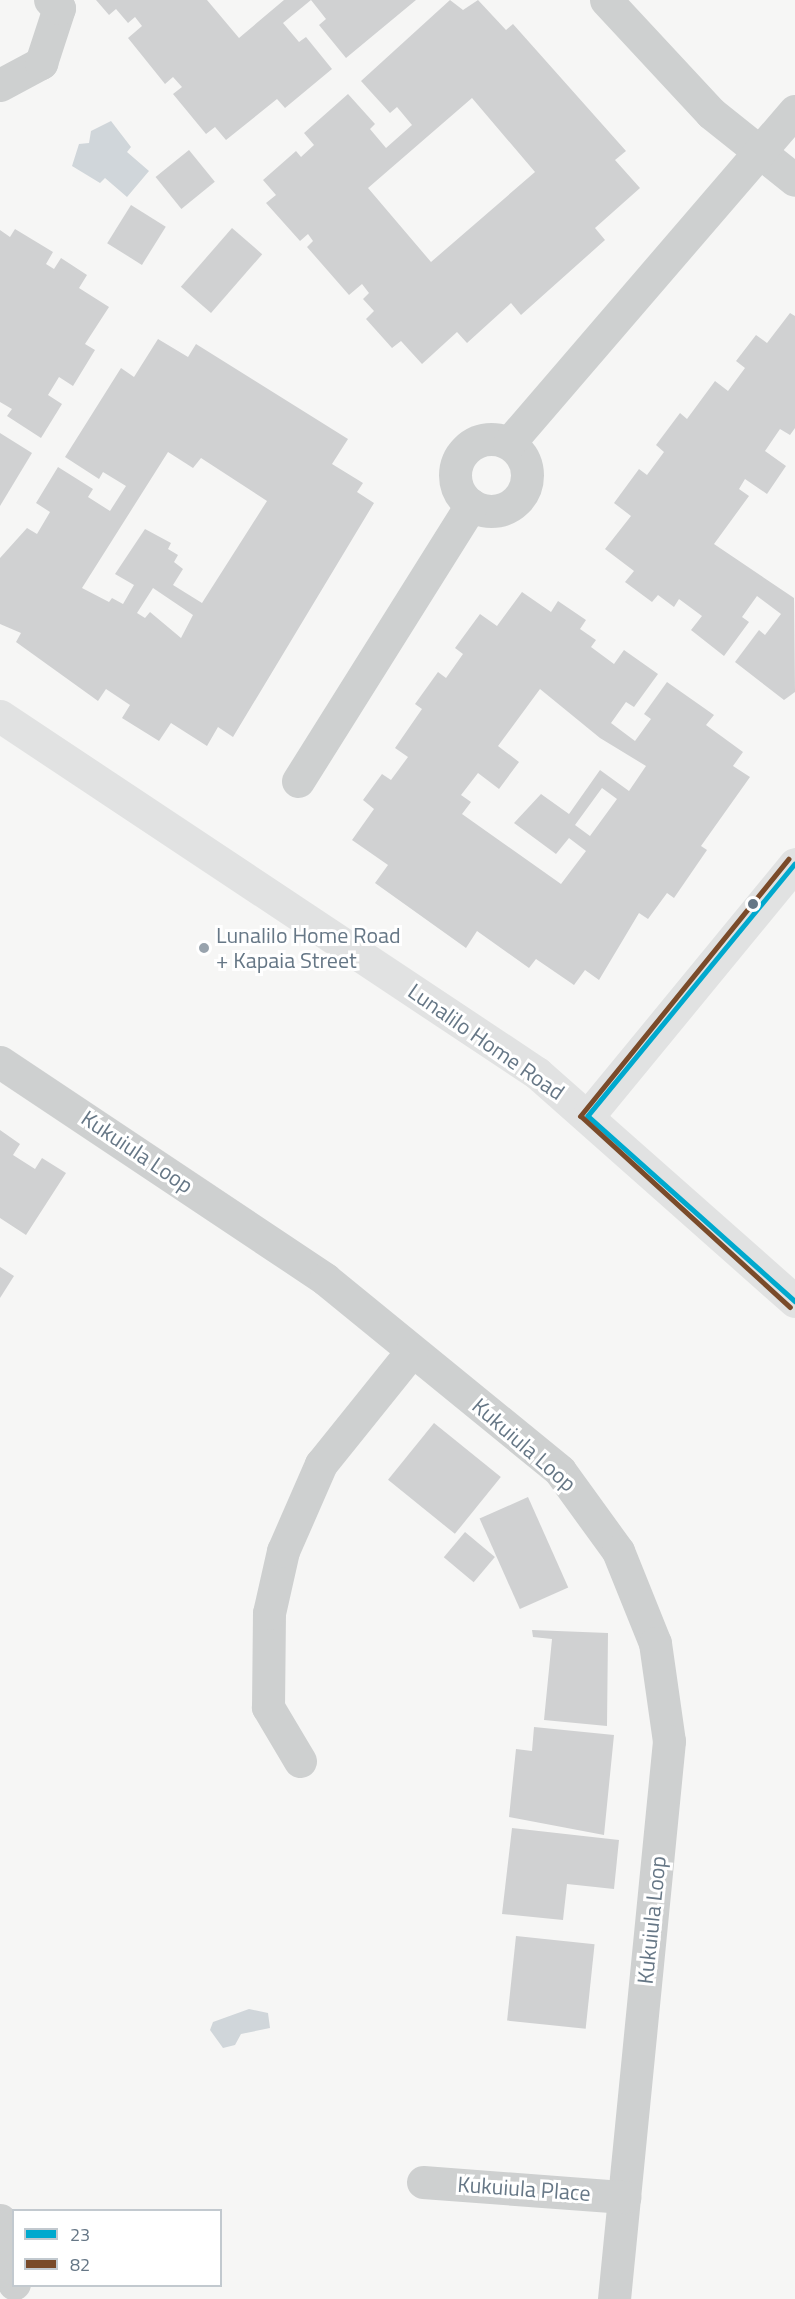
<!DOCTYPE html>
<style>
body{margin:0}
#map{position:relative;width:795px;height:2299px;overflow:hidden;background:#f6f6f5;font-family:"Titillium Web",sans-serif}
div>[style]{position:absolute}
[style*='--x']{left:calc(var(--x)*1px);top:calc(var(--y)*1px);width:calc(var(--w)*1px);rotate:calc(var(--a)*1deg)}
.water>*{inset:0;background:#d0d6da}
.building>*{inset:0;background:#d0d1d2;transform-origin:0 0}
.minor>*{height:33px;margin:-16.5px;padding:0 16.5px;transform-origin:16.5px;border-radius:16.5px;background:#ced0d0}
.minor>.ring{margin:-16.5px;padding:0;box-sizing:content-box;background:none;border:33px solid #ced0d0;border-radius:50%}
.major>*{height:33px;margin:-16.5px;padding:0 16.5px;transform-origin:16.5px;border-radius:16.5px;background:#e1e2e2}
.bus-1>*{height:4.5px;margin:-2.25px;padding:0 2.25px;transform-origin:2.25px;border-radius:2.25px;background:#00a9ce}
.bus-2>*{height:4.5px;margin:-2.25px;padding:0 2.25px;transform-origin:2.25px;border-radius:2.25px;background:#7a4b2a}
.dots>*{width:16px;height:16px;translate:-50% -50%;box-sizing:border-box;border:3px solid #fff;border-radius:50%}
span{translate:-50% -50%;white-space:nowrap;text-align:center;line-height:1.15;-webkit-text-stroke:6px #fff;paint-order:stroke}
.poi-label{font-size:22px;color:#667786}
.left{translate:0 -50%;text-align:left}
.street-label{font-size:22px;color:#667786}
.legend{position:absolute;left:12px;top:2209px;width:210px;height:78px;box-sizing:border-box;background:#fff;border:2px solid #c2c9cf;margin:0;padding:8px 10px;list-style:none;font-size:18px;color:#667786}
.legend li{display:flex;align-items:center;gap:12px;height:30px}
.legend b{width:30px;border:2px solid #c2c9cf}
</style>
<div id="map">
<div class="water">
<div style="clip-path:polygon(111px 121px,131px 147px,127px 152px,149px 171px,127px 197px,105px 178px,100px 183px,72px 166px,79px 144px,89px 143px,91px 131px)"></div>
<div style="clip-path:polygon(249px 2009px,268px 2013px,270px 2028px,241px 2034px,235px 2045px,223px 2048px,210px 2030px,213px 2022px)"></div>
</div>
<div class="building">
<div style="clip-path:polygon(96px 0,207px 0,239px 38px,284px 0,416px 0,346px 58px,319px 25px,326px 19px,311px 0,283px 23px,299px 42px,306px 37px,332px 69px,285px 108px,277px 99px,226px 140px,215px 127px,206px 134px,173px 94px,182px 87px,173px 77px,165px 84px,128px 38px,142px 26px,135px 17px,128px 23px,116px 9px,109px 15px)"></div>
<div style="clip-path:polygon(evenodd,450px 0,463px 10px,478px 0,506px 30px,513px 24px,626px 151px,615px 160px,640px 188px,595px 228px,605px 240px,521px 315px,511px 303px,467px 343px,457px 332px,422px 364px,401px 341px,392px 348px,366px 319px,374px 311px,363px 299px,369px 293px,362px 284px,349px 295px,307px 247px,313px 241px,308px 234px,300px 241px,266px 203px,276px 195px,263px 180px,296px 151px,301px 157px,314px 145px,304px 133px,348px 94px,375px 124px,370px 129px,386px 148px,412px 125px,397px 107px,390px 113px,361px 81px,450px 0,472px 98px,535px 172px,431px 262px,368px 188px,472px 98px)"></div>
<div style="left:189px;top:150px;width:41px;height:43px;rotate:51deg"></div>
<div style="left:131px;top:205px;width:41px;height:45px;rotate:32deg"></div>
<div style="left:232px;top:228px;width:40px;height:78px;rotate:41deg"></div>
<div style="clip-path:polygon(15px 229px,53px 252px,46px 264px,54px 269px,61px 258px,87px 275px,79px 288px,109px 307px,85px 344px,95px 350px,73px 386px,59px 377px,48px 395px,62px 404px,41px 438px,7px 416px,12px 409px,0 402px,0 230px,10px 237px)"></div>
<div style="clip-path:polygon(790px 313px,795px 316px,795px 428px,790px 435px,780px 429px,765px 451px,786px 466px,767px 494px,745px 479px,739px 489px,749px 496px,714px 544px,794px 598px,795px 692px,784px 700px,735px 662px,759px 630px,765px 635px,781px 614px,757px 596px,742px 617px,749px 622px,724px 656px,691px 630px,702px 616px,679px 599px,674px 607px,658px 595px,652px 602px,625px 582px,634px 571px,605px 549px,631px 516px,614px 503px,639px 469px,647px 475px,664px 452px,656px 445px,680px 413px,687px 419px,715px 381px,728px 391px,745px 368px,736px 361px,756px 335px,767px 343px)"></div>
<div style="clip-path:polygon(evenodd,158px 339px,188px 357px,196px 344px,348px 439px,332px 464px,363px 483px,357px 492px,374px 503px,233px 737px,218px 727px,207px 746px,171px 723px,159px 741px,122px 718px,130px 705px,106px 689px,98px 701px,16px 642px,21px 633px,0 624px,0 558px,27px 528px,37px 534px,50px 512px,36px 503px,58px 467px,93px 489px,88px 497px,110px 511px,126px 486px,103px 472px,99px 479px,65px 457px,121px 368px,134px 377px,158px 339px,168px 452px,193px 468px,201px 458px,267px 501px,202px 603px,173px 585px,183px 569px,174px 562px,178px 555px,168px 549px,171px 543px,145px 529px,115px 574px,134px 585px,123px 604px,112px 598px,109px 602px,82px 588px,168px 452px,158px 339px,153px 588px,193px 615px,181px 638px,150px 612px,145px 618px,137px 613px,153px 588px)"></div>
<div style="clip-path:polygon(0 433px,32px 453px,0 506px)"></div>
<div style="clip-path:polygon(evenodd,522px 592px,551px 612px,558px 601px,586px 620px,580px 629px,596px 640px,591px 647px,614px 664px,624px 650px,658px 674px,634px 707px,626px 702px,611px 723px,635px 741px,651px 719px,644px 714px,667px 682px,714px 715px,706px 725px,743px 752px,733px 766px,750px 777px,701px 846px,707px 850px,674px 898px,667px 893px,648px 919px,639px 913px,599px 980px,585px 970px,574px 985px,536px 959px,529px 968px,477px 931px,466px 948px,375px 883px,388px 865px,352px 840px,374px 809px,363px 800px,382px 774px,391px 780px,408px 757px,395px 748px,422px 709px,415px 704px,438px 672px,446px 678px,463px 654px,455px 648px,480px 614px,497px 626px,522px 592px,540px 689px,600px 738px,646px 766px,629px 791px,600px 770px,569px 814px,541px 794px,514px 823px,556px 854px,569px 838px,586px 851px,561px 884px,462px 814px,471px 802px,461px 795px,478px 773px,499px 789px,519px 762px,498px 746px,540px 689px,522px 592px,602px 788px,617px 799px,590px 836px,575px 825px,602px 788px)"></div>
<div style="clip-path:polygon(0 1130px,20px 1144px,13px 1155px,35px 1169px,42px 1158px,66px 1173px,26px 1235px,0 1218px)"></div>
<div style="clip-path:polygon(0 1267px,14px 1276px,0 1298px)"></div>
<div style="left:434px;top:1423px;width:86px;height:73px;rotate:39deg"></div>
<div style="left:528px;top:1497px;width:99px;height:53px;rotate:66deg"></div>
<div style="left:465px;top:1532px;width:39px;height:33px;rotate:40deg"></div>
<div style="clip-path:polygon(532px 1630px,608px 1633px,607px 1726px,544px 1720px,552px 1639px,533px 1637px)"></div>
<div style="clip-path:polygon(534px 1727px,614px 1735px,604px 1835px,509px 1817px,516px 1749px,532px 1751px)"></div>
<div style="clip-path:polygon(512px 1828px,619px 1840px,614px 1889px,567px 1884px,563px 1920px,502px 1914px)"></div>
<div style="left:516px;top:1936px;width:79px;height:85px;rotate:6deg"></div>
</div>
<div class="minor">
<div style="--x:606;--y:0;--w:154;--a:47.1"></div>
<div style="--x:711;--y:113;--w:107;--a:38.6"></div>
<div style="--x:0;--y:85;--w:47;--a:-28.2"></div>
<div style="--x:41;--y:63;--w:58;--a:-71.9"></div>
<div style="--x:59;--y:8;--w:12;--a:-138"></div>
<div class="ring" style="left:455px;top:439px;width:39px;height:39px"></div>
<div style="--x:509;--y:443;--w:438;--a:-49.3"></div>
<div style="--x:298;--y:781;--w:326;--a:-57.9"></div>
<div style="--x:0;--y:1062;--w:391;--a:33.7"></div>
<div style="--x:325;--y:1279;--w:303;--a:39.2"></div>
<div style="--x:560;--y:1471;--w:99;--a:54.1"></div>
<div style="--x:618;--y:1551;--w:99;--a:68.1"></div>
<div style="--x:655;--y:1643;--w:99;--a:81.9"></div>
<div style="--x:669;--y:1741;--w:561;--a:95.63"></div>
<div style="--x:300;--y:1761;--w:63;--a:-120.7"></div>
<div style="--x:268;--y:1707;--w:94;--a:-89.4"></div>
<div style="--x:269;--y:1613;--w:64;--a:-77.3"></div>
<div style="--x:283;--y:1551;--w:95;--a:-66.4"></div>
<div style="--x:321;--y:1464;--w:144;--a:-51.2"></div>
<div style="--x:423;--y:2182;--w:202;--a:4.3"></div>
<div style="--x:0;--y:2220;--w:65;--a:77.5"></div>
</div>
<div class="major">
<div style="--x:0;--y:716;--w:645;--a:33.62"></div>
<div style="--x:537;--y:1073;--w:344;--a:41.5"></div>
<div style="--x:588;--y:1116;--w:326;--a:-50.6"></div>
</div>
<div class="bus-1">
<div style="--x:795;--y:864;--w:326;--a:129.4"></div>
<div style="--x:588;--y:1116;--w:278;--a:41.8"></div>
</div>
<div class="bus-2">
<div style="--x:789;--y:859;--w:331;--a:129"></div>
<div style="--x:581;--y:1116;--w:283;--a:42.4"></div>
</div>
<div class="dots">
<div style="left:753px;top:904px;background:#667786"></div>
<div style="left:204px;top:948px;background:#98a3ad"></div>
</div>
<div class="poi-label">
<span class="left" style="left:216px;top:948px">Lunalilo Home Road<br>+ Kapaia Street</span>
</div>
<div class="street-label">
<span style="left:486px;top:1042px;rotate:35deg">Lunalilo Home Road</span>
<span style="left:137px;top:1152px;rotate:34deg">Kukuiula Loop</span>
<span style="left:524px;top:1445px;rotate:41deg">Kukuiula Loop</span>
<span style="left:652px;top:1920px;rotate:-84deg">Kukuiula Loop</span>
<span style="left:524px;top:2189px;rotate:4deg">Kukuiula Place</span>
</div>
<ul class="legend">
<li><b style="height:8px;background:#00a9ce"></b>23</li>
<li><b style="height:8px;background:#7a4b2a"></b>82</li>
</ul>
</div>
